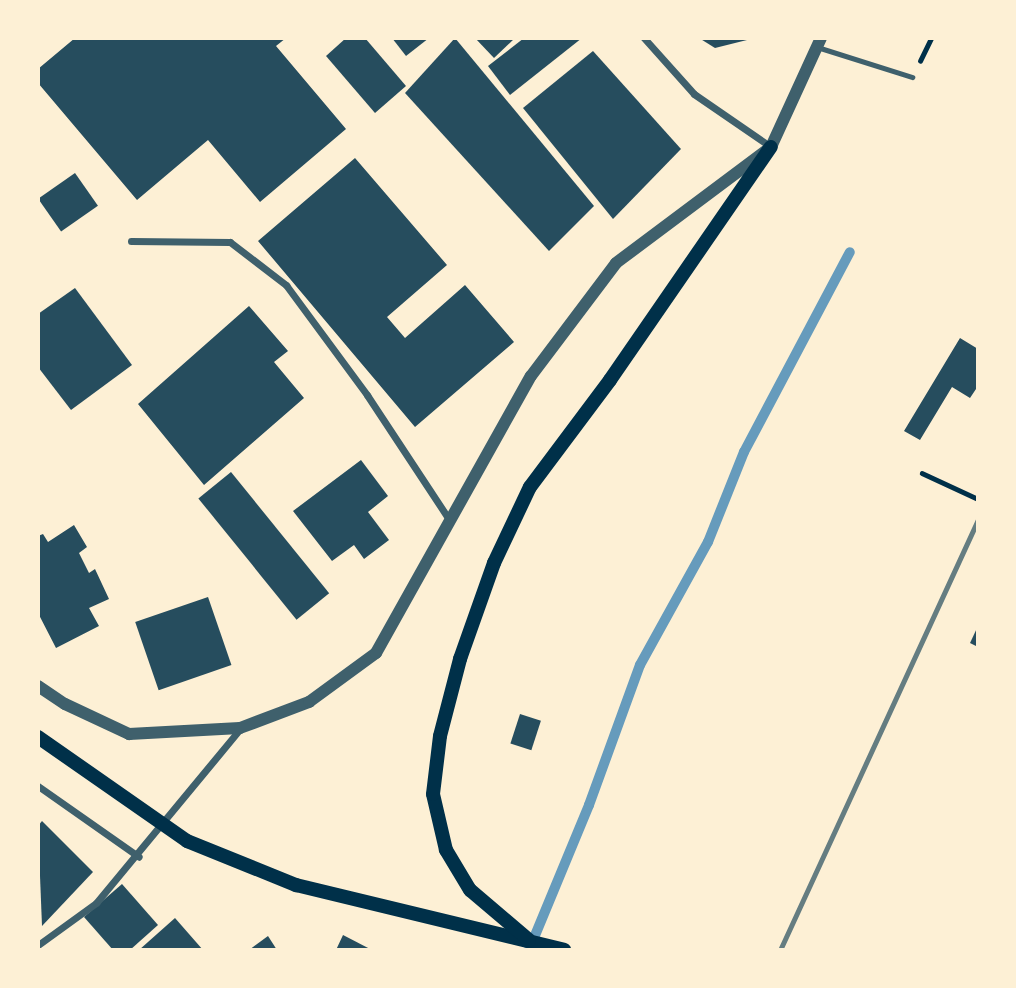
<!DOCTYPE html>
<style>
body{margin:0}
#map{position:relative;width:1016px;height:988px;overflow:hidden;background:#fdf0d5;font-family:"Exo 2",sans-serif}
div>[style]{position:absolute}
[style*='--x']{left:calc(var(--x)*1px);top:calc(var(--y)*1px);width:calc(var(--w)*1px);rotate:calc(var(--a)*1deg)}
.stream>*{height:10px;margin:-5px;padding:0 5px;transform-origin:5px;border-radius:5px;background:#669bbc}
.building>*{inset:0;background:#264d5e;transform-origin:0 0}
.path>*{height:4.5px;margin:-2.25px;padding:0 2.25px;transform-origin:2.25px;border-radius:2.25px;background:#003049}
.service>*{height:5px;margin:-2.5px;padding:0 2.5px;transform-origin:2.5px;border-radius:2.5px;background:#3f606c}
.minor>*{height:7px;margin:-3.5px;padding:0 3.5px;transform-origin:3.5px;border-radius:3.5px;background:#3f606c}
.tertiary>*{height:12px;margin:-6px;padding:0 6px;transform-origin:6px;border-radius:6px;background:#3f606c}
.secondary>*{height:14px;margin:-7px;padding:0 7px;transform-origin:7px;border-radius:7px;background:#003049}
.rail>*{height:5px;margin:-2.5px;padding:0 2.5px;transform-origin:2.5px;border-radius:2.5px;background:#657d81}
span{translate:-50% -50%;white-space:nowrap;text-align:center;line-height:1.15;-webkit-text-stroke:7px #fdf0d5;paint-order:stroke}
.frame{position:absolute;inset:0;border:40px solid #fdf0d5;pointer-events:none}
</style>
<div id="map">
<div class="stream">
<div style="--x:529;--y:950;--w:157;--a:-67.5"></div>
<div style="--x:589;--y:805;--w:149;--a:-70"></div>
<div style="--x:640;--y:665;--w:141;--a:-61.1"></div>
<div style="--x:708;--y:542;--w:97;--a:-68.2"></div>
<div style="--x:744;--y:452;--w:226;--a:-62.1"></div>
</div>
<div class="building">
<div style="clip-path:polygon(75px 38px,286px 38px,276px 46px,346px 129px,260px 202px,208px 140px,137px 200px,38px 83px,38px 69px)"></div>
<div style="clip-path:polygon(346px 38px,365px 38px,406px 86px,375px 113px,326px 56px)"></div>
<div style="clip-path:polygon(392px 38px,429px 38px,406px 56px)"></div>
<div style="clip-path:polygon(455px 38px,594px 206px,549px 251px,405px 93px)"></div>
<div style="clip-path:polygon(475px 38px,515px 38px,494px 58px)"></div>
<div style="clip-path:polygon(524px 38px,582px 38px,510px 95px,488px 66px)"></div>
<div style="clip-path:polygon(699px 38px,755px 38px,715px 48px)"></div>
<div style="clip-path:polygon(593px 51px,681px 149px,613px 219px,523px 108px)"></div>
<div style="clip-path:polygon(355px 158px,447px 265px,387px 317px,405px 338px,465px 285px,514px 342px,415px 427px,258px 241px)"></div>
<div style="left:75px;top:173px;width:40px;height:45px;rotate:55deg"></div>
<div style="clip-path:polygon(75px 288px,132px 365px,71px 410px,38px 367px,38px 314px)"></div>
<div style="clip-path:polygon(249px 306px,288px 351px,274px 362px,304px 398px,204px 485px,138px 404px)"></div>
<div style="clip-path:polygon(960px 338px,978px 349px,978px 386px,970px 398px,952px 387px,920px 440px,904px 431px)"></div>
<div style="clip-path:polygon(361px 460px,388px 496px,368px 512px,389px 540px,364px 559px,354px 545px,332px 561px,293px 511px)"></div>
<div style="left:231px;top:472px;width:156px;height:42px;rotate:51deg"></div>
<div style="clip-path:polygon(74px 525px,87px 547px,79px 553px,89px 573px,95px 569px,109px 599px,89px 608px,99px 626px,56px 648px,38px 613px,38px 536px,43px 534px,48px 542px)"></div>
<div style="left:208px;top:597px;width:72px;height:77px;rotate:71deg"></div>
<div style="clip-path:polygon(978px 626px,978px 647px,970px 643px)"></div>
<div style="left:520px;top:714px;width:22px;height:31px;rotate:18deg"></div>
<div style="clip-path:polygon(42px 821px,93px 872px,42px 926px,38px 826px)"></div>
<div style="clip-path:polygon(122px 884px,158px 925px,130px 950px,113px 950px,84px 917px)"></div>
<div style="clip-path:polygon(175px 918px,203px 950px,139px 950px)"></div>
<div style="clip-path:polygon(343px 935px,372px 950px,336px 950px)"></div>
<div style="clip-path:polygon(268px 936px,277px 950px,249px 950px)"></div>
</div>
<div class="path">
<div style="--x:920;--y:61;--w:25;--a:-64"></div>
<div style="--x:922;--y:473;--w:62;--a:24.9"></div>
</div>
<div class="service">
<div style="--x:817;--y:47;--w:100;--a:17.5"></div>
</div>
<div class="minor">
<div style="--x:644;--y:38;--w:75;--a:48.2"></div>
<div style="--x:694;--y:94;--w:93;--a:34.5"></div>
<div style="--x:131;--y:241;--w:99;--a:0.6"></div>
<div style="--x:230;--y:242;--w:71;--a:37.5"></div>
<div style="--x:286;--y:285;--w:137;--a:53.6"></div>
<div style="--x:367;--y:395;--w:147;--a:56.6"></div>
<div style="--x:38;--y:786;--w:123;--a:35.1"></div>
<div style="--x:38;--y:945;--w:72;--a:-35.9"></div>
<div style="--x:96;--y:903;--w:226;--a:-50.4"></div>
</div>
<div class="tertiary">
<div style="--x:38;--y:686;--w:32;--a:34"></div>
<div style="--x:65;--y:704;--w:71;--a:25.1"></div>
<div style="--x:129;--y:734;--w:111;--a:-3.1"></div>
<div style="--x:240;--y:728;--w:74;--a:-20.6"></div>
<div style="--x:309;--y:702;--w:83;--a:-36.2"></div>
<div style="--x:376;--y:653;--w:317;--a:-60.8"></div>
<div style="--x:531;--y:376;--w:141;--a:-53"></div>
<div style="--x:616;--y:263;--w:194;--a:-36.8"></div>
<div style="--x:771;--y:147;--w:120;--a:-65.4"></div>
</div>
<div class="secondary">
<div style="--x:38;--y:737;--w:182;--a:34.9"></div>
<div style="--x:187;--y:841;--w:118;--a:22"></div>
<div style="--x:296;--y:885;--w:276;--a:13.6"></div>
<div style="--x:529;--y:940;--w:77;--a:-139.7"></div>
<div style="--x:470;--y:890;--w:47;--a:-121"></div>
<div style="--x:446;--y:850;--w:57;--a:-103.1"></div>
<div style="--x:433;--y:794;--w:58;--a:-83.1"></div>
<div style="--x:440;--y:736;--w:80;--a:-75.4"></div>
<div style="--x:460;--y:659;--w:102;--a:-70.5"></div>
<div style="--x:494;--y:563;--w:84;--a:-64.7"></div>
<div style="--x:530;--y:487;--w:134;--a:-53.2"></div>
<div style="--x:610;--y:380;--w:283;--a:-55.4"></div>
</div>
<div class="rail">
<div style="--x:780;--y:950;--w:474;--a:-65.3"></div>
</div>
<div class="frame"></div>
</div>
